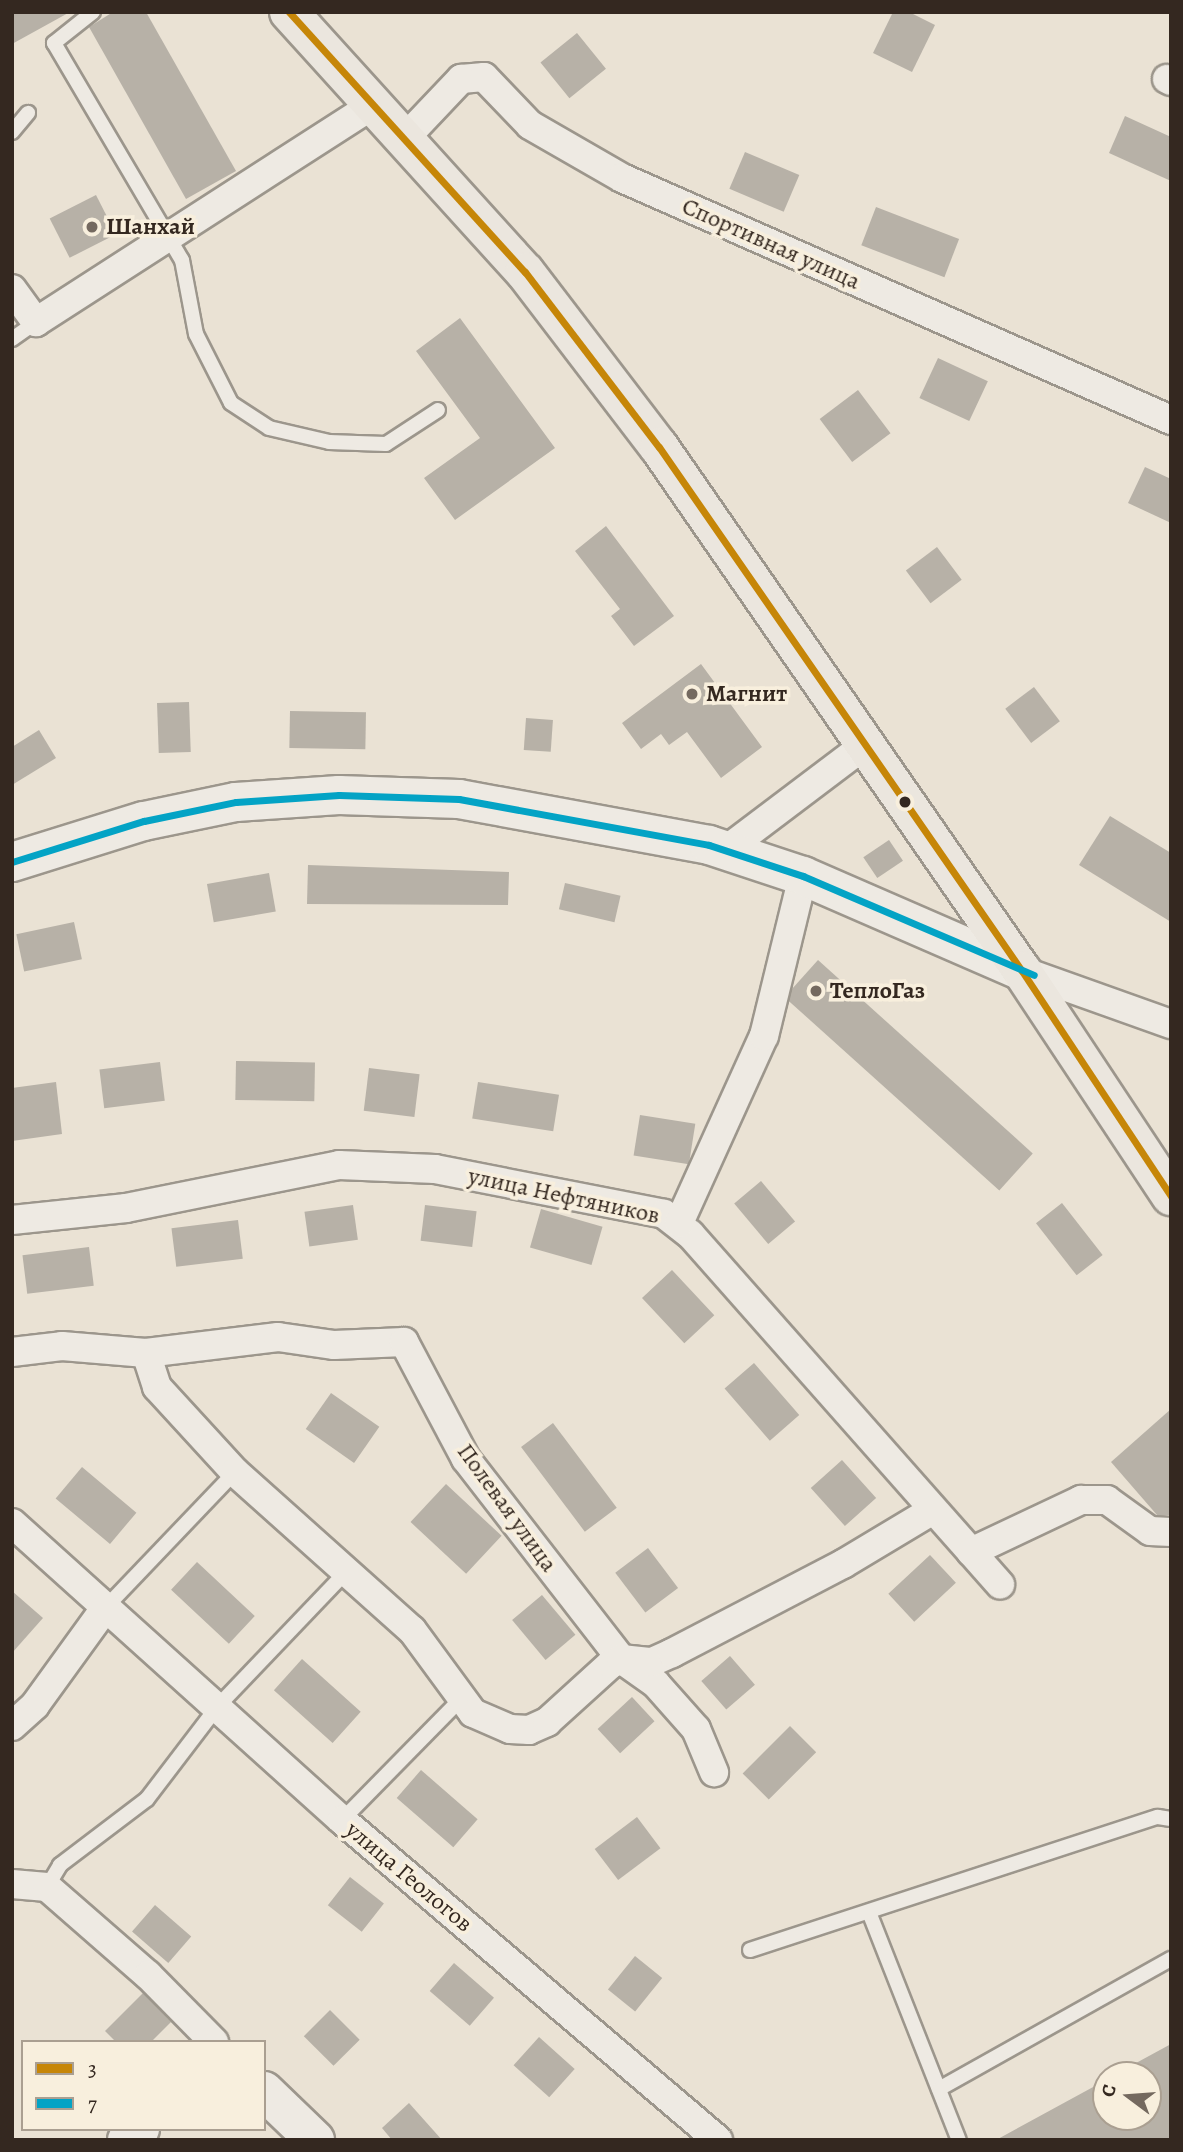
<!DOCTYPE html>
<meta charset="utf-8">
<style>
body{margin:0}
#map{position:relative;width:1183px;height:2152px;overflow:hidden;background:#eae2d4;font-family:Alegreya,serif}
div>[style]{position:absolute}
[style*='--x']{left:calc(var(--x)*1px);top:calc(var(--y)*1px);width:calc(var(--w)*1px);rotate:calc(var(--a)*1deg)}
.building>*{inset:0;background:#b7b1a7;transform-origin:0 0}
.roads{filter:drop-shadow(2px 0 #9c968c) drop-shadow(-2px 0 #9c968c) drop-shadow(0 2px #9c968c) drop-shadow(0 -2px #9c968c)}
.lane>*{height:14px;margin:-7px;padding:0 7px;transform-origin:7px;border-radius:7px;background:#eeeae3}
.street>*{height:28px;margin:-14px;padding:0 14px;transform-origin:14px;border-radius:14px;background:#eeeae3}
.secondary>*{height:38px;margin:-19px;padding:0 19px;transform-origin:19px;border-radius:19px;background:#eeeae3}
.primary>*{height:38px;margin:-19px;padding:0 19px;transform-origin:19px;border-radius:19px;background:#ebe6de}
.bus-1>*{height:7px;margin:-3.5px;padding:0 3.5px;transform-origin:3.5px;border-radius:3.5px;background:#c68608}
.bus-2>*{height:7px;margin:-3.5px;padding:0 3.5px;transform-origin:3.5px;border-radius:3.5px;background:#03a3c5}
.dots>*{width:19px;height:19px;translate:-50% -50%;box-sizing:border-box;border:4px solid #f8efdd;border-radius:50%}
span{translate:-50% -50%;white-space:nowrap;text-align:center;line-height:1.15;-webkit-text-stroke:7px #f8efdd;paint-order:stroke}
.poi-label{font-size:24px;color:#342820;font-weight:700}
.left{translate:0 -50%;text-align:left}
.street-label{font-size:24px;color:#342820}
.frame{position:absolute;inset:0;border:14px solid #342820;pointer-events:none}
.legend{position:absolute;left:21px;top:2040px;width:245px;height:91px;box-sizing:border-box;background:#f8efdd;border:2px solid #aa9f91;margin:0;padding:9px 12px;list-style:none;font-size:21px;color:#342820}
.legend li{display:flex;align-items:center;gap:14px;height:35px}
.legend b{width:35px;border:2px solid #aa9f91}
.north{position:absolute;left:1092px;top:2061px;width:70px;height:70px;box-sizing:border-box;background:#f8efdd;border:2px solid #aa9f91;border-radius:50%;rotate:286deg;font-size:19px;font-weight:700;line-height:28px;text-align:center;color:#342820}
.north::after{content:'';display:block;margin:auto;width:24px;height:32px;background:#74695f;clip-path:polygon(50% 0,100% 100%,50% 72%,0 100%)}
</style>
<div id="map">
<div class="building">
<div style="clip-path:polygon(12px 12px,70px 12px,12px 44px)"></div>
<div style="clip-path:polygon(113px 12px,146px 12px,236px 171px,186px 199px,89px 27px)"></div>
<div style="clip-path:polygon(893px 12px,909px 12px,935px 25px,912px 72px,873px 53px)"></div>
<div style="left:577px;top:33px;width:46px;height:47px;rotate:51deg"></div>
<div style="clip-path:polygon(1125px 116px,1171px 137px,1171px 181px,1109px 153px)"></div>
<div style="left:745px;top:152px;width:59px;height:40px;rotate:23deg"></div>
<div style="left:96px;top:195px;width:44px;height:52px;rotate:63deg"></div>
<div style="left:876px;top:207px;width:89px;height:41px;rotate:21deg"></div>
<div style="clip-path:polygon(460px 318px,555px 448px,455px 520px,424px 478px,480px 438px,416px 351px)"></div>
<div style="left:938px;top:358px;width:55px;height:44px;rotate:25deg"></div>
<div style="left:858px;top:390px;width:54px;height:48px;rotate:53deg"></div>
<div style="clip-path:polygon(1145px 467px,1171px 479px,1171px 523px,1128px 503px)"></div>
<div style="clip-path:polygon(606px 526px,674px 616px,634px 646px,611px 616px,620px 609px,575px 551px)"></div>
<div style="left:937px;top:547px;width:41px;height:39px;rotate:53deg"></div>
<div style="clip-path:polygon(701px 664px,762px 747px,721px 778px,687px 732px,669px 745px,661px 734px,641px 749px,622px 723px)"></div>
<div style="left:1034px;top:687px;width:43px;height:36px;rotate:53deg"></div>
<div style="left:189px;top:702px;width:50px;height:32px;rotate:88deg"></div>
<div style="left:290px;top:711px;width:76px;height:37px;rotate:1deg"></div>
<div style="left:526px;top:718px;width:27px;height:32px;rotate:4deg"></div>
<div style="clip-path:polygon(39px 730px,56px 758px,12px 785px,12px 747px)"></div>
<div style="clip-path:polygon(1110px 816px,1171px 853px,1171px 922px,1079px 865px)"></div>
<div style="left:889px;top:840px;width:25px;height:31px;rotate:56deg"></div>
<div style="clip-path:polygon(308px 865px,509px 872px,508px 905px,307px 904px)"></div>
<div style="left:269px;top:873px;width:39px;height:63px;rotate:80deg"></div>
<div style="left:565px;top:883px;width:57px;height:27px;rotate:13deg"></div>
<div style="left:74px;top:922px;width:38px;height:59px;rotate:78deg"></div>
<div style="left:818px;top:960px;width:289px;height:50px;rotate:42deg"></div>
<div style="left:236px;top:1061px;width:79px;height:39px;rotate:1deg"></div>
<div style="left:160px;top:1062px;width:39px;height:61px;rotate:83deg"></div>
<div style="left:369px;top:1068px;width:51px;height:43px;rotate:7deg"></div>
<div style="clip-path:polygon(56px 1082px,62px 1134px,12px 1141px,12px 1088px)"></div>
<div style="left:478px;top:1082px;width:82px;height:37px;rotate:9deg"></div>
<div style="left:640px;top:1115px;width:56px;height:41px;rotate:9deg"></div>
<div style="left:761px;top:1181px;width:53px;height:35px;rotate:50deg"></div>
<div style="left:1062px;top:1203px;width:66px;height:33px;rotate:52deg"></div>
<div style="left:353px;top:1205px;width:35px;height:49px;rotate:82deg"></div>
<div style="left:425px;top:1205px;width:52px;height:36px;rotate:7deg"></div>
<div style="left:541px;top:1209px;width:64px;height:40px;rotate:16deg"></div>
<div style="left:238px;top:1220px;width:39px;height:67px;rotate:83deg"></div>
<div style="left:89px;top:1247px;width:39px;height:67px;rotate:83deg"></div>
<div style="left:672px;top:1270px;width:62px;height:41px;rotate:47deg"></div>
<div style="left:754px;top:1363px;width:69px;height:39px;rotate:49deg"></div>
<div style="left:331px;top:1393px;width:59px;height:44px;rotate:35deg"></div>
<div style="clip-path:polygon(1171px 1409px,1171px 1515px,1157px 1515px,1111px 1462px)"></div>
<div style="left:553px;top:1423px;width:106px;height:40px;rotate:53deg"></div>
<div style="left:842px;top:1460px;width:51px;height:42px;rotate:48deg"></div>
<div style="left:82px;top:1467px;width:71px;height:41px;rotate:40deg"></div>
<div style="left:446px;top:1484px;width:76px;height:52px;rotate:43deg"></div>
<div style="left:648px;top:1548px;width:50px;height:41px;rotate:53deg"></div>
<div style="left:930px;top:1555px;width:38px;height:57px;rotate:47deg"></div>
<div style="left:197px;top:1562px;width:79px;height:38px;rotate:43deg"></div>
<div style="clip-path:polygon(12px 1591px,43px 1618px,12px 1653px)"></div>
<div style="left:542px;top:1595px;width:52px;height:39px;rotate:50deg"></div>
<div style="left:730px;top:1656px;width:38px;height:38px;rotate:49deg"></div>
<div style="left:302px;top:1659px;width:79px;height:42px;rotate:42deg"></div>
<div style="left:632px;top:1697px;width:33px;height:47px;rotate:47deg"></div>
<div style="left:790px;top:1726px;width:37px;height:67px;rotate:45deg"></div>
<div style="left:421px;top:1770px;width:75px;height:37px;rotate:41deg"></div>
<div style="left:637px;top:1817px;width:39px;height:53px;rotate:53deg"></div>
<div style="left:350px;top:1877px;width:43px;height:36px;rotate:38deg"></div>
<div style="left:155px;top:1905px;width:48px;height:35px;rotate:41deg"></div>
<div style="left:635px;top:1956px;width:35px;height:43px;rotate:39deg"></div>
<div style="left:454px;top:1963px;width:53px;height:37px;rotate:41deg"></div>
<div style="clip-path:polygon(143px 1993px,171px 2022px,151px 2042px,116px 2042px,105px 2031px)"></div>
<div style="left:330px;top:2010px;width:42px;height:37px;rotate:45deg"></div>
<div style="left:539px;top:2037px;width:48px;height:38px;rotate:42deg"></div>
<div style="clip-path:polygon(1171px 2044px,1171px 2140px,996px 2140px,1106px 2080px,1106px 2117px,1148px 2117px,1148px 2075px,1114px 2075px)"></div>
<div style="clip-path:polygon(409px 2103px,442px 2140px,392px 2140px,382px 2128px)"></div>
</div>
<div class="roads">
<div class="lane">
<div style="--x:93;--y:12;--w:50;--a:141.5"></div>
<div style="--x:54;--y:43;--w:252;--a:59.5"></div>
<div style="--x:182;--y:260;--w:75;--a:79.3"></div>
<div style="--x:196;--y:334;--w:77;--a:63.1"></div>
<div style="--x:231;--y:403;--w:45;--a:33.3"></div>
<div style="--x:269;--y:428;--w:62;--a:13.1"></div>
<div style="--x:329;--y:442;--w:57;--a:2"></div>
<div style="--x:386;--y:444;--w:62;--a:-33.2"></div>
<div style="--x:12;--y:132;--w:25;--a:-50"></div>
<div style="--x:12;--y:339;--w:29;--a:-35"></div>
<div style="--x:106;--y:1607;--w:187;--a:-46.3"></div>
<div style="--x:342;--y:1820;--w:170;--a:-45.5"></div>
<div style="--x:47;--y:1887;--w:26;--a:-59"></div>
<div style="--x:60;--y:1865;--w:109;--a:-37.2"></div>
<div style="--x:147;--y:1799;--w:116;--a:-52.7"></div>
<div style="--x:217;--y:1707;--w:188;--a:-46.3"></div>
<div style="--x:869;--y:1912;--w:245;--a:68.5"></div>
<div style="--x:750;--y:1950;--w:429;--a:-18.1"></div>
<div style="--x:1158;--y:1817;--w:13;--a:9"></div>
<div style="--x:939;--y:2089;--w:266;--a:-29.3"></div>
</div>
<div class="street">
<div style="--x:1167;--y:79;--w:4;--a:27"></div>
<div style="--x:407;--y:136;--w:79;--a:-46.5"></div>
<div style="--x:461;--y:79;--w:23;--a:-5"></div>
<div style="--x:484;--y:77;--w:66;--a:46.2"></div>
<div style="--x:530;--y:125;--w:106;--a:29.9"></div>
<div style="--x:622;--y:178;--w:600;--a:23.79"></div>
<div style="--x:12;--y:289;--w:41;--a:54"></div>
<div style="--x:36;--y:322;--w:404;--a:-32.8"></div>
<div style="--x:726;--y:850;--w:174;--a:-37.1"></div>
<div style="--x:1022;--y:971;--w:158;--a:19.6"></div>
<div style="--x:12;--y:1220;--w:115;--a:-6"></div>
<div style="--x:126;--y:1208;--w:217;--a:-11.4"></div>
<div style="--x:339;--y:1165;--w:96;--a:2.4"></div>
<div style="--x:435;--y:1169;--w:233;--a:11.1"></div>
<div style="--x:664;--y:1214;--w:33;--a:38"></div>
<div style="--x:690;--y:1234;--w:468;--a:48.5"></div>
<div style="--x:679;--y:1223;--w:205;--a:-65.6"></div>
<div style="--x:764;--y:1036;--w:165;--a:-76.3"></div>
<div style="--x:12;--y:1352;--w:50;--a:-6.8"></div>
<div style="--x:62;--y:1346;--w:84;--a:4.8"></div>
<div style="--x:146;--y:1353;--w:133;--a:-6.9"></div>
<div style="--x:278;--y:1337;--w:57;--a:8.1"></div>
<div style="--x:334;--y:1345;--w:70;--a:-2.5"></div>
<div style="--x:404;--y:1342;--w:132;--a:62.1"></div>
<div style="--x:466;--y:1459;--w:253;--a:52.2"></div>
<div style="--x:621;--y:1659;--w:43;--a:35.5"></div>
<div style="--x:656;--y:1684;--w:60;--a:48.4"></div>
<div style="--x:696;--y:1729;--w:47;--a:67.3"></div>
<div style="--x:146;--y:1353;--w:36;--a:72"></div>
<div style="--x:157;--y:1387;--w:115;--a:47.5"></div>
<div style="--x:235;--y:1472;--w:237;--a:41.8"></div>
<div style="--x:412;--y:1630;--w:103;--a:53.7"></div>
<div style="--x:473;--y:1713;--w:40;--a:23.4"></div>
<div style="--x:510;--y:1729;--w:19;--a:3"></div>
<div style="--x:529;--y:1730;--w:20;--a:-24"></div>
<div style="--x:547;--y:1722;--w:86;--a:-42.2"></div>
<div style="--x:611;--y:1664;--w:11;--a:-27"></div>
<div style="--x:621;--y:1659;--w:31;--a:6"></div>
<div style="--x:652;--y:1662;--w:22;--a:-24"></div>
<div style="--x:672;--y:1653;--w:193;--a:-27.5"></div>
<div style="--x:843;--y:1564;--w:105;--a:-31"></div>
<div style="--x:12;--y:1523;--w:444;--a:42"></div>
<div style="--x:342;--y:1820;--w:494;--a:40.4"></div>
<div style="--x:971;--y:1552;--w:122;--a:-25.3"></div>
<div style="--x:1081;--y:1500;--w:26;--a:0"></div>
<div style="--x:1107;--y:1500;--w:53;--a:35.8"></div>
<div style="--x:1150;--y:1531;--w:21;--a:3"></div>
<div style="--x:12;--y:1726;--w:31;--a:-42"></div>
<div style="--x:35;--y:1705;--w:121;--a:-54.1"></div>
<div style="--x:12;--y:1884;--w:35;--a:5"></div>
<div style="--x:47;--y:1887;--w:134;--a:41.1"></div>
<div style="--x:148;--y:1975;--w:94;--a:45.4"></div>
</div>
<div class="secondary">
<div style="--x:12;--y:862;--w:138;--a:-17.3"></div>
<div style="--x:144;--y:821;--w:94;--a:-11.7"></div>
<div style="--x:236;--y:802;--w:103;--a:-3.9"></div>
<div style="--x:339;--y:795;--w:120;--a:1.9"></div>
<div style="--x:459;--y:799;--w:254;--a:10.4"></div>
<div style="--x:709;--y:845;--w:99;--a:18.3"></div>
<div style="--x:803;--y:876;--w:239;--a:23.5"></div>
<div style="--x:264;--y:2091;--w:71;--a:43.9"></div>
<div style="--x:127;--y:2140;--w:17;--a:-40"></div>
</div>
<div class="primary">
<div style="--x:289;--y:12;--w:351;--a:47.8"></div>
<div style="--x:525;--y:272;--w:220;--a:52.6"></div>
<div style="--x:659;--y:447;--w:637;--a:55.29"></div>
<div style="--x:1022;--y:971;--w:270;--a:56.5"></div>
</div>
</div>
<div class="bus-1">
<div style="--x:289;--y:12;--w:351;--a:47.8"></div>
<div style="--x:525;--y:272;--w:220;--a:52.6"></div>
<div style="--x:659;--y:447;--w:637;--a:55.29"></div>
<div style="--x:1022;--y:971;--w:270;--a:56.5"></div>
</div>
<div class="bus-2">
<div style="--x:12;--y:862;--w:138;--a:-17.3"></div>
<div style="--x:144;--y:821;--w:94;--a:-11.7"></div>
<div style="--x:236;--y:802;--w:103;--a:-3.9"></div>
<div style="--x:339;--y:795;--w:120;--a:1.9"></div>
<div style="--x:459;--y:799;--w:254;--a:10.4"></div>
<div style="--x:709;--y:845;--w:99;--a:18.3"></div>
<div style="--x:803;--y:876;--w:251;--a:23.2"></div>
</div>
<div class="dots">
<div style="left:92px;top:227px;background:#74695f"></div>
<div style="left:692px;top:694px;background:#74695f"></div>
<div style="left:905px;top:802px;background:#342820"></div>
<div style="left:816px;top:991px;background:#74695f"></div>
</div>
<div class="poi-label">
<span class="left" style="left:106px;top:227px">Шанхай</span>
<span class="left" style="left:706px;top:694px">Магнит</span>
<span class="left" style="left:830px;top:991px">ТеплоГаз</span>
</div>
<div class="street-label">
<span style="left:771px;top:244px;rotate:24deg">Спортивная улица</span>
<span style="left:564px;top:1196px;rotate:12deg">улица Нефтяников</span>
<span style="left:507px;top:1508px;rotate:54deg">Полевая улица</span>
<span style="left:409px;top:1877px;rotate:40deg">улица Геологов</span>
</div>
<div class="frame"></div>
<ul class="legend">
<li><b style="height:9px;background:#c68608"></b>3</li>
<li><b style="height:9px;background:#03a3c5"></b>7</li>
</ul>
<div class="north">С</div>
</div>
